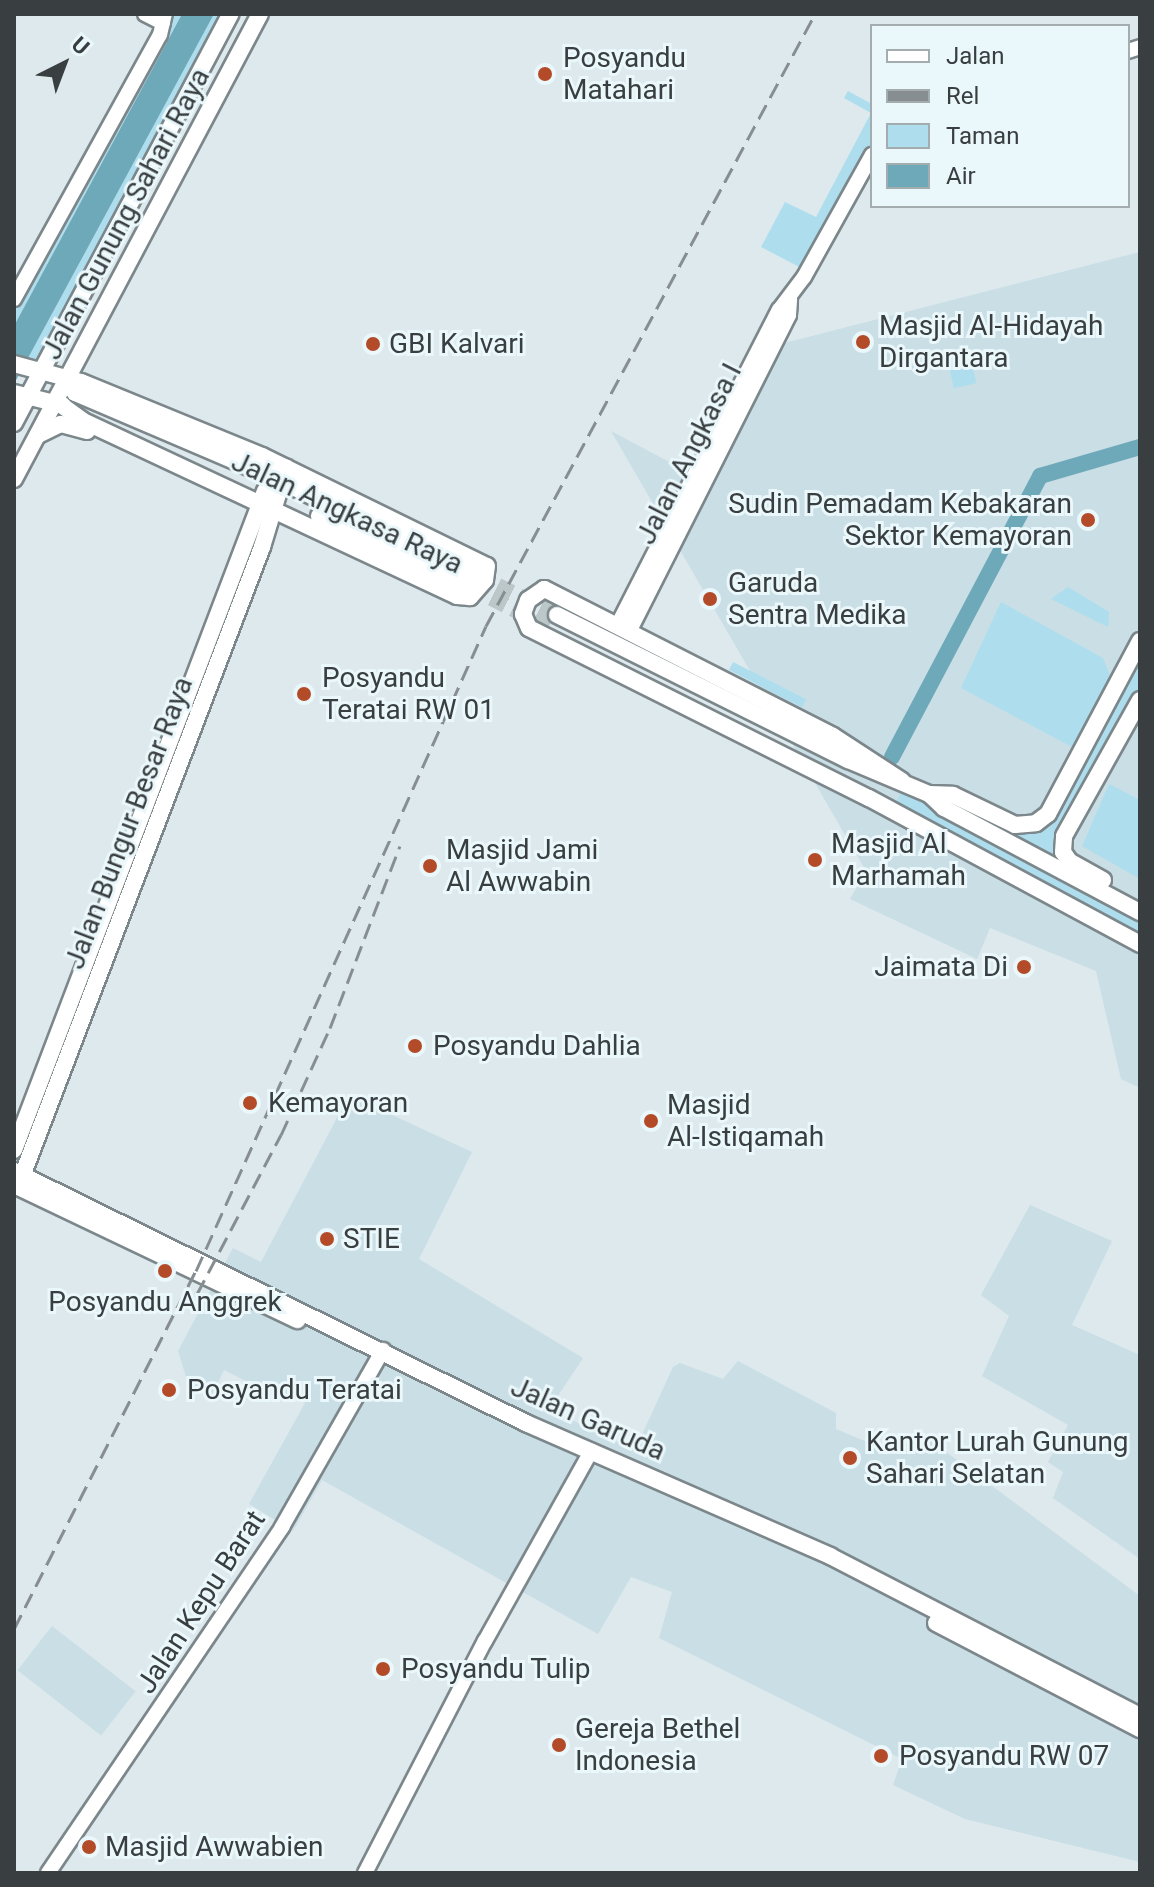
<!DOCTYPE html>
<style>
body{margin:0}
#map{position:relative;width:1154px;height:1887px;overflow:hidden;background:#dde9ed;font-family:Roboto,sans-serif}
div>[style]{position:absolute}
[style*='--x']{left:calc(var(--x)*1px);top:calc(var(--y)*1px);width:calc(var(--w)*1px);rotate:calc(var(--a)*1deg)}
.built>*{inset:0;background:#c9dee5;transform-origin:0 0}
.green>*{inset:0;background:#aedeed;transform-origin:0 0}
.water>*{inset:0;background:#6ea9ba}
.river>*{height:16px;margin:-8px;padding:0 8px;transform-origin:8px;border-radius:8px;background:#6ea9ba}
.major-tunnel>*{height:16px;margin-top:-8px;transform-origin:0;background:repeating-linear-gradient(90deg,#bcc7ca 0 16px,transparent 0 24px)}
.roads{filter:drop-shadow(2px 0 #7c878b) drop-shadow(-2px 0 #7c878b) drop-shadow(0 2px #7c878b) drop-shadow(0 -2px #7c878b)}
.minor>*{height:14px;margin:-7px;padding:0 7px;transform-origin:7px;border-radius:7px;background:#fff}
.major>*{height:16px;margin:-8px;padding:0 8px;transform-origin:8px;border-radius:8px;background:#fff}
.rail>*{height:3px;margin-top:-1.5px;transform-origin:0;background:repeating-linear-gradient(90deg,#868e91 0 16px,transparent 0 24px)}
.dots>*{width:22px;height:22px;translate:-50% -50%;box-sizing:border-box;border:4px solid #eaf7fb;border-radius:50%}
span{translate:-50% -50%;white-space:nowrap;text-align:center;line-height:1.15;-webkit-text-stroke:6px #eaf7fb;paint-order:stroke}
.poi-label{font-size:28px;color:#393e40}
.left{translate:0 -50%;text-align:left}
.right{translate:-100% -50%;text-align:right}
.street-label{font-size:28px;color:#393e40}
.frame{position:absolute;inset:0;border:16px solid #393e40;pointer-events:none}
.legend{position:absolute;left:870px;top:24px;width:260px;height:184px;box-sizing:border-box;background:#eaf7fb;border:2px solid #a3adb0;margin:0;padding:10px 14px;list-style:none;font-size:24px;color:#393e40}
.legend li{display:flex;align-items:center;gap:16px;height:40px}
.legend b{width:40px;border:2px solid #a3adb0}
.north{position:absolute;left:24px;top:24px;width:80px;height:80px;-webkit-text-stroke:6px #eaf7fb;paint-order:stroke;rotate:42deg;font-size:22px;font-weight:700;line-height:32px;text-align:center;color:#393e40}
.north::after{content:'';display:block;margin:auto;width:28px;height:36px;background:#393e40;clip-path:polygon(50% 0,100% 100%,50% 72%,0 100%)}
</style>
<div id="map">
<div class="built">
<div style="clip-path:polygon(1140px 252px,1140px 1088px,1121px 1079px,1096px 971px,990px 928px,977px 959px,850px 899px,866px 871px,611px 431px,690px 473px,749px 352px)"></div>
<div style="clip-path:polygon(349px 1095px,472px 1152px,419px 1259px,583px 1358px,549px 1409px,635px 1450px,673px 1367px,680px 1363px,723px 1379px,738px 1361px,836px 1413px,836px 1429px,886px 1450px,926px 1437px,1140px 1596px,1140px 1862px,965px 1819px,893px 1785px,902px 1759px,659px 1638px,672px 1592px,631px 1577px,598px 1634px,322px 1480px,293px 1531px,249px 1504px,305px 1403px,285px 1393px,281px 1399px,224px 1370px,211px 1397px,188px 1383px,178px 1351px,233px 1248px,261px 1262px)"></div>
<div style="clip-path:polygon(1030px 1205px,1112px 1241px,1072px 1325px,1140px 1355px,1140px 1559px,1053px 1498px,1063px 1472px,1048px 1462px,1068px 1425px,982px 1376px,1009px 1316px,981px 1295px)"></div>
<div style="left:52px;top:1626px;width:106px;height:56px;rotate:38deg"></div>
</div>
<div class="green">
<div style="clip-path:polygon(165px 14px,182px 14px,14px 326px,14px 298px)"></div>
<div style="clip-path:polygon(214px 14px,231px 14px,46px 365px,28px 358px)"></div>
<div style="clip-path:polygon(848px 91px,872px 104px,872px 143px,805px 270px,761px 247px,785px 202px,816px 217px,871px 113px,844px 98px)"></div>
<div style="left:968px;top:347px;width:37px;height:23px;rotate:77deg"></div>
<div style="clip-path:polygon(1068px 587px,1109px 612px,1108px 627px,1051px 599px)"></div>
<div style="clip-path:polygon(1001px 602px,1103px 658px,1112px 680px,1074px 748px,961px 688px)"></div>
<div style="clip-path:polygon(1140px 643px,1140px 696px,1063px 852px,1140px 911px,1140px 932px,892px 810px,902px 791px,997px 840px,929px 794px,992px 816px,1036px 823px)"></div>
<div style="left:733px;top:662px;width:82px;height:9px;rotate:27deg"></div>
<div style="clip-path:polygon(1109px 784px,1140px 800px,1140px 879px,1082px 846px)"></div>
</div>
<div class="water">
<div style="clip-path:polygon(182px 14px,214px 14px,14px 384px,14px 326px)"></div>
</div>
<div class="river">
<div style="--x:892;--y:757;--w:318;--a:-62.2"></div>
<div style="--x:1040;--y:476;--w:104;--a:-16.2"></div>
</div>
<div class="major-tunnel">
<div style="--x:476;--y:575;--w:90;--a:26.3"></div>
<div style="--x:470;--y:587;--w:89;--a:26.9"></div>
</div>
<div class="roads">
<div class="minor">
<div style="--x:145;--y:14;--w:20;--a:27"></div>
<div style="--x:1128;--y:51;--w:13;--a:-18"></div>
<div style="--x:14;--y:299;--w:302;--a:-61.1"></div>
<div style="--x:160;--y:35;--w:22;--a:-77"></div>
<div style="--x:617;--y:626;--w:355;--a:-62.9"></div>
<div style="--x:779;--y:310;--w:41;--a:-52.9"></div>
<div style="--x:804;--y:277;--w:140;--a:-60.9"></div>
<div style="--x:629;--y:632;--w:355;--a:-63.2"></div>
<div style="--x:789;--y:315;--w:16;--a:-86"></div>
<div style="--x:48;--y:1873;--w:418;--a:-55.9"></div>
<div style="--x:282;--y:1527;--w:204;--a:-60.3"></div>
<div style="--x:365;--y:1873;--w:261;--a:-62.7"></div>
<div style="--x:485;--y:1641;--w:218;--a:-60.8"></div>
</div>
<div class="major">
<div style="--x:14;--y:364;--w:69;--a:15"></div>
<div style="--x:81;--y:382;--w:196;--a:22.2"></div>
<div style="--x:262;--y:456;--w:250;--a:26.1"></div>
<div style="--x:487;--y:566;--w:14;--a:98"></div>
<div style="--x:485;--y:580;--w:23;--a:131"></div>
<div style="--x:470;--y:597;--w:13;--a:-176"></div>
<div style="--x:457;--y:596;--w:414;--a:-154.9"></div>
<div style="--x:82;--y:420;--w:26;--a:-144"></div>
<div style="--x:69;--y:380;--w:14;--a:65"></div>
<div style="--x:75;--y:393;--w:207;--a:23.1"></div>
<div style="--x:14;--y:393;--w:50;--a:13.8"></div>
<div style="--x:14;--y:423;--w:463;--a:-62.1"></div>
<div style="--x:38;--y:435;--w:25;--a:-26"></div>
<div style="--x:61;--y:424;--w:27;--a:15"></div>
<div style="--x:14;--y:479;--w:526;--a:-62.12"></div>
<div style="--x:291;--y:486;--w:205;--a:25.7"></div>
<div style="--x:319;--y:516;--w:167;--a:25.2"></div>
<div style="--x:557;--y:615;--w:325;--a:26.5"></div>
<div style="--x:848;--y:760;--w:88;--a:22.8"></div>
<div style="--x:929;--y:794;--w:21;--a:43"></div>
<div style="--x:944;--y:808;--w:222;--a:28"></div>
<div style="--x:902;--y:781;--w:82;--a:-146.9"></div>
<div style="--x:833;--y:736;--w:324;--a:-153"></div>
<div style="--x:544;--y:589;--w:19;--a:145"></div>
<div style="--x:528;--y:600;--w:15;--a:110"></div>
<div style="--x:523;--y:614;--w:15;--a:67"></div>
<div style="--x:529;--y:628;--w:380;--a:26.6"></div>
<div style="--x:869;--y:798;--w:308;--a:28.3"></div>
<div style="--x:929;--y:794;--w:24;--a:2"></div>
<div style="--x:953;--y:795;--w:69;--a:25.8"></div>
<div style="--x:1015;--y:825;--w:21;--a:-5"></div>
<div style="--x:1036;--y:823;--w:15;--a:-37"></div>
<div style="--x:1048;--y:814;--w:196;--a:-62"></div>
<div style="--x:1103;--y:880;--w:38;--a:-151"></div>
<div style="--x:1070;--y:862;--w:12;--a:-125"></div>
<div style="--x:1063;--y:852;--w:16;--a:-86"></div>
<div style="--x:1064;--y:836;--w:156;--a:-60.8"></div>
<div style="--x:14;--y:1150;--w:705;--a:-69.15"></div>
<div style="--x:14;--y:1171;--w:571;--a:26.21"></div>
<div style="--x:526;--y:1423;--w:332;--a:23.6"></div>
<div style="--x:830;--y:1556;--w:349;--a:27.3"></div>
<div style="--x:19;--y:1184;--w:682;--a:-69.12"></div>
<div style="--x:262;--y:547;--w:83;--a:-73.1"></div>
<div style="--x:14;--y:1185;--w:314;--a:25.5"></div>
<div style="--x:936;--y:1623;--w:230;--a:27.5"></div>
</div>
</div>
<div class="rail">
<div style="--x:197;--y:1294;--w:180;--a:-62.2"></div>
<div style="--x:281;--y:1135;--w:118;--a:-65.4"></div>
<div style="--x:330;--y:1028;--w:195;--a:-69"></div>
<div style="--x:14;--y:1629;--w:402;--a:-63.1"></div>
<div style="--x:196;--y:1271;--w:707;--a:-65.79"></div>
<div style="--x:486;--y:626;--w:695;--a:-61.74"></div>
</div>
<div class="dots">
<div style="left:545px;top:74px;background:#b34b29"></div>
<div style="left:863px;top:342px;background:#b34b29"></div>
<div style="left:373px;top:344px;background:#b34b29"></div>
<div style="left:1088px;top:520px;background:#b34b29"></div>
<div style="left:710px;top:599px;background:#b34b29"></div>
<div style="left:304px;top:694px;background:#b34b29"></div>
<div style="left:815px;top:860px;background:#b34b29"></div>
<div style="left:430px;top:866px;background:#b34b29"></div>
<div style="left:1024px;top:967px;background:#b34b29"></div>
<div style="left:415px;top:1046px;background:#b34b29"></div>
<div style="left:250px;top:1103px;background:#b34b29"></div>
<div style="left:651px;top:1121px;background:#b34b29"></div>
<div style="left:327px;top:1239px;background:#b34b29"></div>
<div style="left:165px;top:1271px;background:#b34b29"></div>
<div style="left:169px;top:1390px;background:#b34b29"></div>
<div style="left:850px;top:1458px;background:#b34b29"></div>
<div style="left:383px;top:1669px;background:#b34b29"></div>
<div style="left:559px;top:1745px;background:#b34b29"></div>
<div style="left:881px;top:1756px;background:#b34b29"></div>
<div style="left:89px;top:1847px;background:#b34b29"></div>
</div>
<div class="poi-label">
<span class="left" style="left:563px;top:74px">Posyandu<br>Matahari</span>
<span class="left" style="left:879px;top:342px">Masjid Al-Hidayah<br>Dirgantara</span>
<span class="left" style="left:389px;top:344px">GBI Kalvari</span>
<span class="right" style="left:1072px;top:520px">Sudin Pemadam Kebakaran<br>Sektor Kemayoran</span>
<span class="left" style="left:728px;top:599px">Garuda<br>Sentra Medika</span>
<span class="left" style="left:322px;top:694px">Posyandu<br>Teratai RW 01</span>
<span class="left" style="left:831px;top:860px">Masjid Al<br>Marhamah</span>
<span class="left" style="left:446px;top:866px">Masjid Jami<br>Al Awwabin</span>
<span class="right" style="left:1008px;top:967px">Jaimata Di</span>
<span class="left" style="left:433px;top:1046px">Posyandu Dahlia</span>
<span class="left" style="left:268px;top:1103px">Kemayoran</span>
<span class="left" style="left:667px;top:1121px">Masjid<br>Al-Istiqamah</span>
<span class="left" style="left:343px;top:1239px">STIE</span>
<span style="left:165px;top:1302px">Posyandu Anggrek</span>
<span class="left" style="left:187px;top:1390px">Posyandu Teratai</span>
<span class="left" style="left:866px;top:1458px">Kantor Lurah Gunung<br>Sahari Selatan</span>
<span class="left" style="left:401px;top:1669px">Posyandu Tulip</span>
<span class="left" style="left:575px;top:1745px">Gereja Bethel<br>Indonesia</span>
<span class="left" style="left:899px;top:1756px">Posyandu RW 07</span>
<span class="left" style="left:105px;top:1847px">Masjid Awwabien</span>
</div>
<div class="street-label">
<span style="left:126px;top:214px;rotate:-62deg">Jalan Gunung Sahari Raya</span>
<span style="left:689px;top:454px;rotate:-63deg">Jalan Angkasa I</span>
<span style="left:347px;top:513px;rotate:25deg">Jalan Angkasa Raya</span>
<span style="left:129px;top:823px;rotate:-69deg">Jalan Bungur Besar Raya</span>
<span style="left:588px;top:1419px;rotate:24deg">Jalan Garuda</span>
<span style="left:201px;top:1602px;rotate:-57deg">Jalan Kepu Barat</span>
</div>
<div class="frame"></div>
<ul class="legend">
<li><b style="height:10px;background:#fff"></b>Jalan</li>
<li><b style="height:10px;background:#868e91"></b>Rel</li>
<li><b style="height:22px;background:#aedeed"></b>Taman</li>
<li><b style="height:22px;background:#6ea9ba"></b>Air</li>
</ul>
<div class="north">U</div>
</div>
